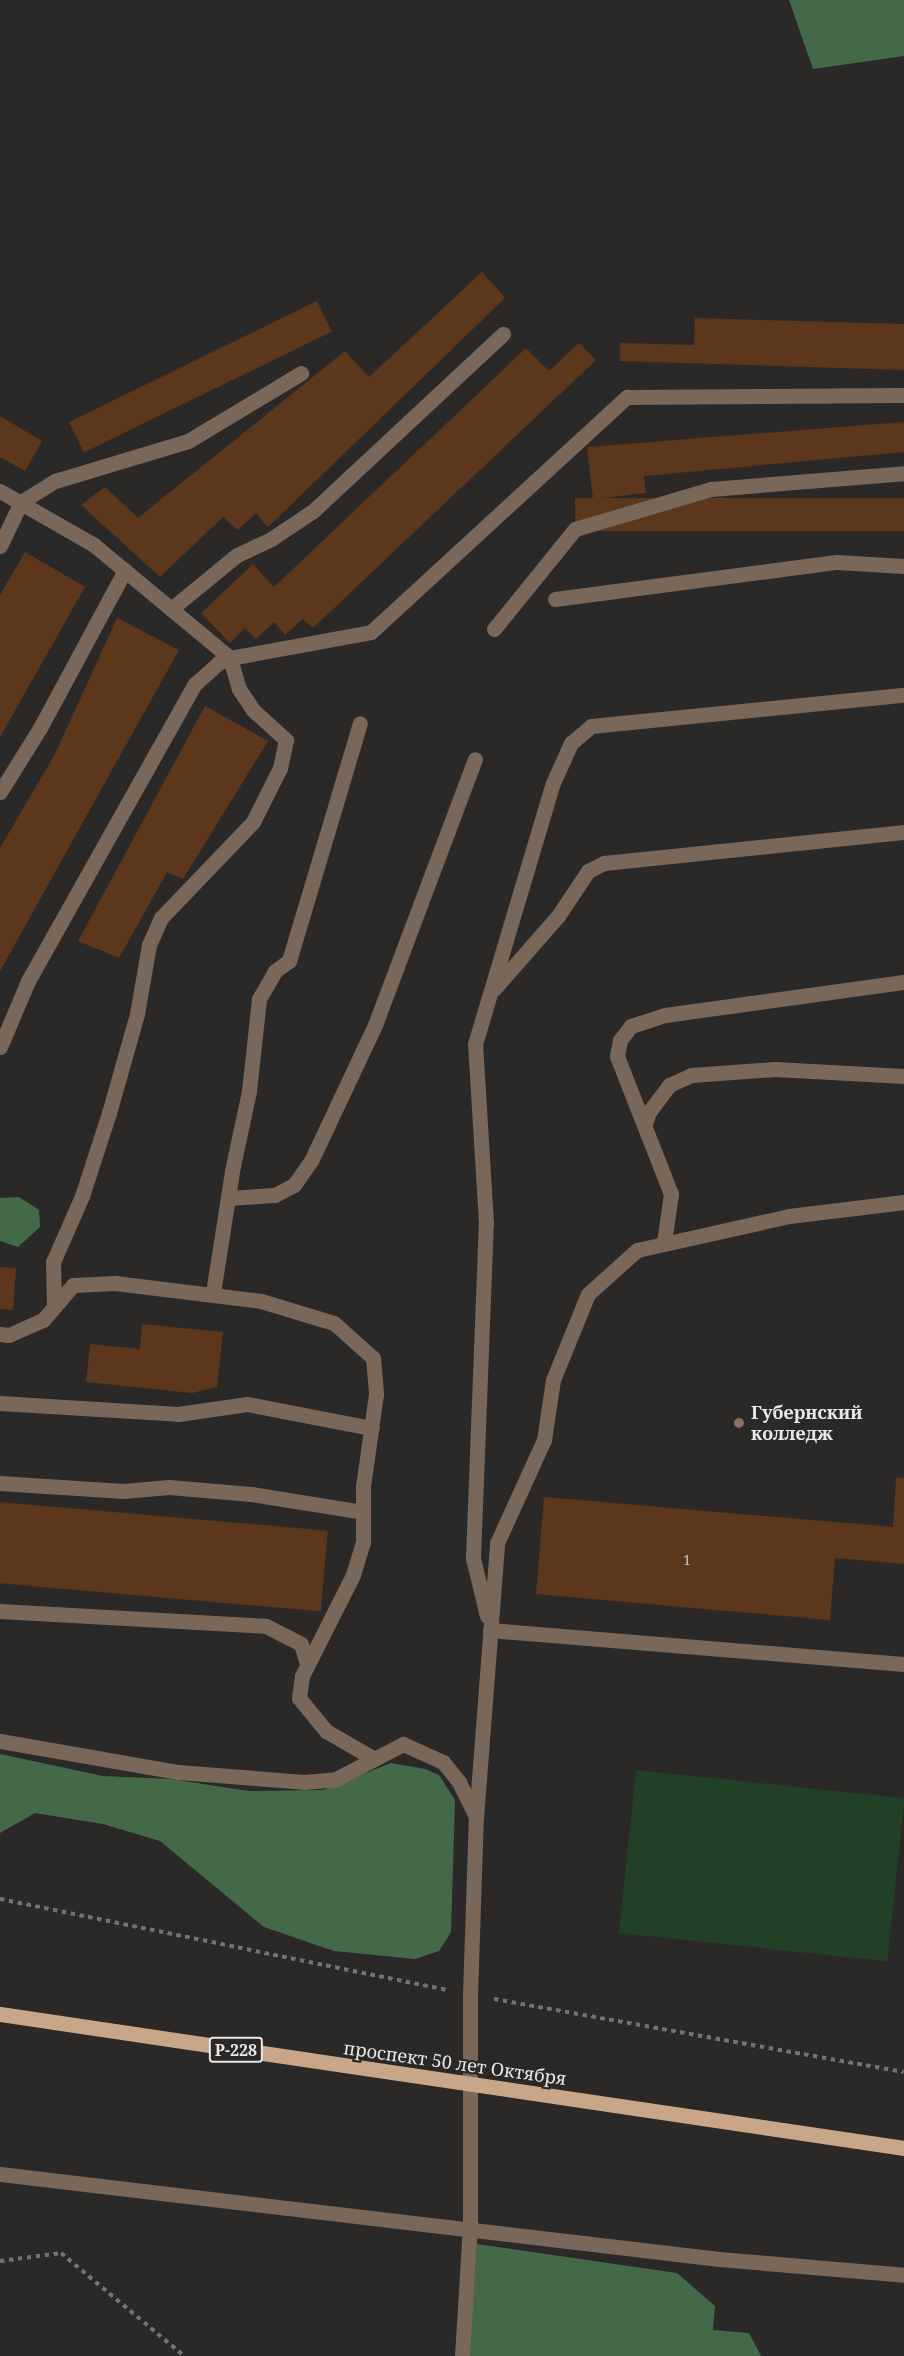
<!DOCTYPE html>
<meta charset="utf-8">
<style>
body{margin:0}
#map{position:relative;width:904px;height:2356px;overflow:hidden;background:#2b2927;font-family:"Noto Serif",serif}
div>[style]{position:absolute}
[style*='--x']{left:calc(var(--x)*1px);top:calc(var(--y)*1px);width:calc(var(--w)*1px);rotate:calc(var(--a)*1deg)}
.green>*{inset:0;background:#214025;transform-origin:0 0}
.forest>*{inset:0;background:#436948}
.building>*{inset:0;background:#5d371b;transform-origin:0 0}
.path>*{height:4px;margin-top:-2px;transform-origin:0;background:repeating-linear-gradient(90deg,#747371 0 4.5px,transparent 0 9px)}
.lane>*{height:15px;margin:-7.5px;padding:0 7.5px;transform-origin:7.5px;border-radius:7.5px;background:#79685a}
.street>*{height:15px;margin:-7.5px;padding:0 7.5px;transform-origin:7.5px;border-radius:7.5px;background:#79685a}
.primary>*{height:15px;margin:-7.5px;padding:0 7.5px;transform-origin:7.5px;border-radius:7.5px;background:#caa689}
.dots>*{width:16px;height:16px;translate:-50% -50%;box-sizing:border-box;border:3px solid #2b2927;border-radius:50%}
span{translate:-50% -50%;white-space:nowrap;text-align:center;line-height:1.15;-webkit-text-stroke:4.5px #2b2927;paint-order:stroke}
.number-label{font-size:15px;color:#c6bcb3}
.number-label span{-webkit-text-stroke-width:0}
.shield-label span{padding:2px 4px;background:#2b2927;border:2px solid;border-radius:4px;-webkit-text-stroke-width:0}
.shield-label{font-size:16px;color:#e9e8e6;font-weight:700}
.poi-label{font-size:18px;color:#e9e8e6;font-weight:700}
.left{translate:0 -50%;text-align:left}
.street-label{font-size:18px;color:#e9e8e6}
</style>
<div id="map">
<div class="green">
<div style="left:636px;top:1770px;width:270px;height:164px;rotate:6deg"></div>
</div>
<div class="forest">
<div style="clip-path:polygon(789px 0,904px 0,904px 56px,813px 69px)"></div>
<div style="clip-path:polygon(19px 1197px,39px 1210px,40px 1227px,18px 1247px,0 1241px,0 1198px)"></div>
<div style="clip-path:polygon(0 1754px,103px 1776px,170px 1779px,249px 1791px,323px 1790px,391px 1763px,425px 1769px,439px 1775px,455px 1800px,451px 1932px,439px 1951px,415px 1959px,334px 1951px,264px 1927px,160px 1841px,103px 1824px,35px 1813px,0 1833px)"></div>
<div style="clip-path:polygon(477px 2244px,677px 2273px,715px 2306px,713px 2330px,749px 2333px,761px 2356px,469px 2356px)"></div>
</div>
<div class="building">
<div style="clip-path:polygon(482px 272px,505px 298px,268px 527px,256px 513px,238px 530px,223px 517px,160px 577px,81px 505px,105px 487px,138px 518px,345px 351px,369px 377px)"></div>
<div style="left:317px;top:301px;width:34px;height:276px;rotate:64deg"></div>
<div style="clip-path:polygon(695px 318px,904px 324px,904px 370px,620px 361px,620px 343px,694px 345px)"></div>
<div style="clip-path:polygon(579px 343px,596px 360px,313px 628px,303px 619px,285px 635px,274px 622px,256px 639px,245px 628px,230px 643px,201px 613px,253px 564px,274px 587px,526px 348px,549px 371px)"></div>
<div style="clip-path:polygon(0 416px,42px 441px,25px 471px,0 457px)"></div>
<div style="clip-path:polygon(904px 422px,904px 452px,644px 476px,646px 493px,593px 499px,587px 447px)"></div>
<div style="left:904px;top:498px;width:33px;height:329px;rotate:90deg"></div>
<div style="clip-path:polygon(25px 552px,85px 587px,0 737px,0 595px)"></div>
<div style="clip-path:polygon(117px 618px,179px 650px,0 971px,0 848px,55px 754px)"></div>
<div style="clip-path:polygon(205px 706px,268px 741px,183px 879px,167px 872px,119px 958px,78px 941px)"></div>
<div style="clip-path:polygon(0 1267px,16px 1268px,13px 1310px,0 1309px)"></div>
<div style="clip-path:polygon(142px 1324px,223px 1332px,217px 1387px,192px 1393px,86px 1382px,90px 1344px,140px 1349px)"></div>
<div style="clip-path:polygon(896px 1478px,904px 1478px,904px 1564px,835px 1558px,830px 1620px,536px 1594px,544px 1497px,893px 1527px)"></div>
<div style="left:0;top:1502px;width:329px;height:81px;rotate:5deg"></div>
</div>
<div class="path">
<div style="--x:0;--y:1899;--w:455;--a:11.5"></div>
<div style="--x:494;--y:1999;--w:416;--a:10.1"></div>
<div style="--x:0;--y:2261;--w:62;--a:-7.5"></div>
<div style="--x:61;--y:2253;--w:160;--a:39.9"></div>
</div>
<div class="lane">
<div style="--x:0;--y:491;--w:108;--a:29.9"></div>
<div style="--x:94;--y:545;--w:177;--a:39.7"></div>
<div style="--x:230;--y:658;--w:143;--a:-10.4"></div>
<div style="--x:371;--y:632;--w:348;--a:-42.6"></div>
<div style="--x:627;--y:397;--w:277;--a:-0.4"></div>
<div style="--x:0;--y:546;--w:49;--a:-64.5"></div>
<div style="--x:21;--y:502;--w:40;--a:-32"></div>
<div style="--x:55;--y:481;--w:139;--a:-16.7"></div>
<div style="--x:188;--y:441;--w:132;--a:-31"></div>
<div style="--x:555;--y:599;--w:284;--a:-7.5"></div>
<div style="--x:837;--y:562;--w:67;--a:3.4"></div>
<div style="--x:171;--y:609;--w:85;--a:-39.3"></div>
<div style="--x:237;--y:555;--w:38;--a:-25"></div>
<div style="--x:271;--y:539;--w:50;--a:-33.7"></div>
<div style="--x:313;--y:511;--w:260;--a:-43"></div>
<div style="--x:494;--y:629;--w:129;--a:-51"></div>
<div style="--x:575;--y:529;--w:142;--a:-16.4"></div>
<div style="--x:711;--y:489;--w:194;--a:-4.7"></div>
<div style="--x:0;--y:792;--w:75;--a:-58"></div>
<div style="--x:40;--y:728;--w:179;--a:-61.7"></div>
<div style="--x:494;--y:989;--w:97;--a:-48.8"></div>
<div style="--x:558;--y:916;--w:54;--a:-56.3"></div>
<div style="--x:588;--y:871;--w:18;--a:-27"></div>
<div style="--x:604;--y:863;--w:302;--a:-5.9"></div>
<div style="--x:0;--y:1047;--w:72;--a:-67"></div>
<div style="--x:28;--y:981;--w:341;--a:-60.7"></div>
<div style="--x:195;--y:684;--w:31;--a:-42"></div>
<div style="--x:218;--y:663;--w:13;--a:-23"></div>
<div style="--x:230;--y:658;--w:32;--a:74"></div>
<div style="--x:239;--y:689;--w:25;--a:56"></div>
<div style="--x:253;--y:710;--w:45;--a:42.3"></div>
<div style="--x:286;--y:740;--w:29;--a:102"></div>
<div style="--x:280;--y:768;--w:60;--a:116.6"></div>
<div style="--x:253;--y:822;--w:133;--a:133.8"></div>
<div style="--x:161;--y:918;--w:30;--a:114"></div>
<div style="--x:149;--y:945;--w:70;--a:99.9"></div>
<div style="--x:137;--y:1014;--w:103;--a:105.8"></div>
<div style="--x:109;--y:1113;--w:87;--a:108"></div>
<div style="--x:82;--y:1196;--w:72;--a:113.7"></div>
<div style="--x:53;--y:1262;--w:45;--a:88.7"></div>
<div style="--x:645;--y:1124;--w:13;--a:-72"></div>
<div style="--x:649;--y:1112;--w:34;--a:-53"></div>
<div style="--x:669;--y:1085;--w:24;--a:-24"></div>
<div style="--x:691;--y:1075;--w:84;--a:-4.1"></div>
<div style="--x:775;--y:1069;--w:129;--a:3.1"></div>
<div style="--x:228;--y:1198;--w:47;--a:-3.7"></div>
<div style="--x:275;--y:1195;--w:21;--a:-28"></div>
<div style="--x:294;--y:1185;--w:29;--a:-55"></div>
<div style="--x:311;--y:1161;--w:150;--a:-64.8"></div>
<div style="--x:375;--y:1025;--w:284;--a:-69.4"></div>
<div style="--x:664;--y:1242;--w:49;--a:-81.7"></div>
<div style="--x:671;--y:1194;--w:148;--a:-111.4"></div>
<div style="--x:617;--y:1056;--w:16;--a:-79"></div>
<div style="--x:620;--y:1040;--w:18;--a:-52"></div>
<div style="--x:631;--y:1026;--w:36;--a:-18"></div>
<div style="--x:665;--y:1015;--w:241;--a:-7.9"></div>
<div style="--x:213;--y:1293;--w:123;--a:-81.1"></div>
<div style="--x:232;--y:1171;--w:82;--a:-78"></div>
<div style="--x:249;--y:1091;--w:93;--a:-83.8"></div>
<div style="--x:259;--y:999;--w:32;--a:-60"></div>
<div style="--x:275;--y:971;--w:17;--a:-36"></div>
<div style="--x:289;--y:961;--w:248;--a:-73.4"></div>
<div style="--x:0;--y:1334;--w:9;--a:6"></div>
<div style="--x:9;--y:1335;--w:37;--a:-24"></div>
<div style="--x:43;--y:1320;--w:46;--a:-49.4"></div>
<div style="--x:73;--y:1285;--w:42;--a:-2.7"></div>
<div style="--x:115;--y:1283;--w:147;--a:7"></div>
<div style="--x:261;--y:1301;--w:76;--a:16.8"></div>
<div style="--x:334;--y:1323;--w:52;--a:41.9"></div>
<div style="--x:373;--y:1358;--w:36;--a:85"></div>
<div style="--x:376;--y:1394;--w:94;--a:98"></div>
<div style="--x:363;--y:1487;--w:55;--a:90"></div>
<div style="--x:363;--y:1542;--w:34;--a:107"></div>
<div style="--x:353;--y:1575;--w:113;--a:116.8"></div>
<div style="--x:302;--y:1676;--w:22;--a:98"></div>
<div style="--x:299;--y:1698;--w:43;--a:50.7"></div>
<div style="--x:326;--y:1731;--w:52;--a:30"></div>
<div style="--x:0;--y:1403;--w:178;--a:3.5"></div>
<div style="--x:178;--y:1414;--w:70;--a:-8.2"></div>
<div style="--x:247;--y:1404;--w:127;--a:10.9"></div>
<div style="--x:0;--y:1483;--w:123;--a:3.7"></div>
<div style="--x:123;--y:1491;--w:46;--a:-5"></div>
<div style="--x:169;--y:1487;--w:82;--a:4.9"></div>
<div style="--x:251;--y:1494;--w:113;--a:9.1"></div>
<div style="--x:0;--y:1611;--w:266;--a:3.2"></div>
<div style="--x:266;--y:1626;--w:39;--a:27"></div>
<div style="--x:301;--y:1644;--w:21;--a:73"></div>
<div style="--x:487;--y:1616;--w:60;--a:-103.6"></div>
<div style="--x:473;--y:1558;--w:335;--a:-87.8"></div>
<div style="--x:486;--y:1223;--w:179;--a:-93.5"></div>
<div style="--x:475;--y:1044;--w:272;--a:-73.4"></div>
<div style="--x:553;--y:783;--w:44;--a:-65.8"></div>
<div style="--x:571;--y:743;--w:26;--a:-40"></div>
<div style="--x:591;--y:726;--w:315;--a:-5.7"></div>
<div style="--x:490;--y:1630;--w:415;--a:4.7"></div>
<div style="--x:0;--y:1741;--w:181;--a:9.9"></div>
<div style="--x:178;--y:1772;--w:126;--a:4.5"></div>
<div style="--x:304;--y:1782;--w:32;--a:-5"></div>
<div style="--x:336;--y:1779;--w:76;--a:-27.6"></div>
<div style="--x:403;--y:1744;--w:44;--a:24.2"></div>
<div style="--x:443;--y:1762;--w:26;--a:51"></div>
<div style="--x:459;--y:1782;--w:37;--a:64"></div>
<div style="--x:462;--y:2356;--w:129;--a:-86.5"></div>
<div style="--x:470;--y:2227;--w:232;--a:-90"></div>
<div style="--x:470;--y:1995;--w:177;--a:-88.1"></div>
<div style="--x:476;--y:1818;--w:276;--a:-85.6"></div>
<div style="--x:497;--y:1543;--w:113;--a:-65.5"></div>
<div style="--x:544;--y:1440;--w:61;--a:-81.5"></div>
<div style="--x:553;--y:1380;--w:93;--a:-67.9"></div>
<div style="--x:588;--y:1294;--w:66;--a:-41.9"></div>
<div style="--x:637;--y:1250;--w:156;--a:-12.6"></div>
<div style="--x:789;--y:1216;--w:116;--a:-6.9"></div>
</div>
<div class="street">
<div style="--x:0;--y:2174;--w:724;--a:6.74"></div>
<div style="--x:719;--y:2259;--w:186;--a:4.9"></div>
</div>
<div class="primary">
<div style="--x:0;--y:2014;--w:914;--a:8.43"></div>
</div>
<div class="dots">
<div style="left:739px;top:1423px;background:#8d6e63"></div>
</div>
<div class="number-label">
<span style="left:687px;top:1560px">1</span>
</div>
<div class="shield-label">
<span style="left:236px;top:2050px">Р-228</span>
</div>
<div class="poi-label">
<span class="left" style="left:751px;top:1423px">Губернский<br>колледж</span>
</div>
<div class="street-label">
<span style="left:455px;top:2063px;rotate:8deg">проспект 50 лет Октября</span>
</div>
</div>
